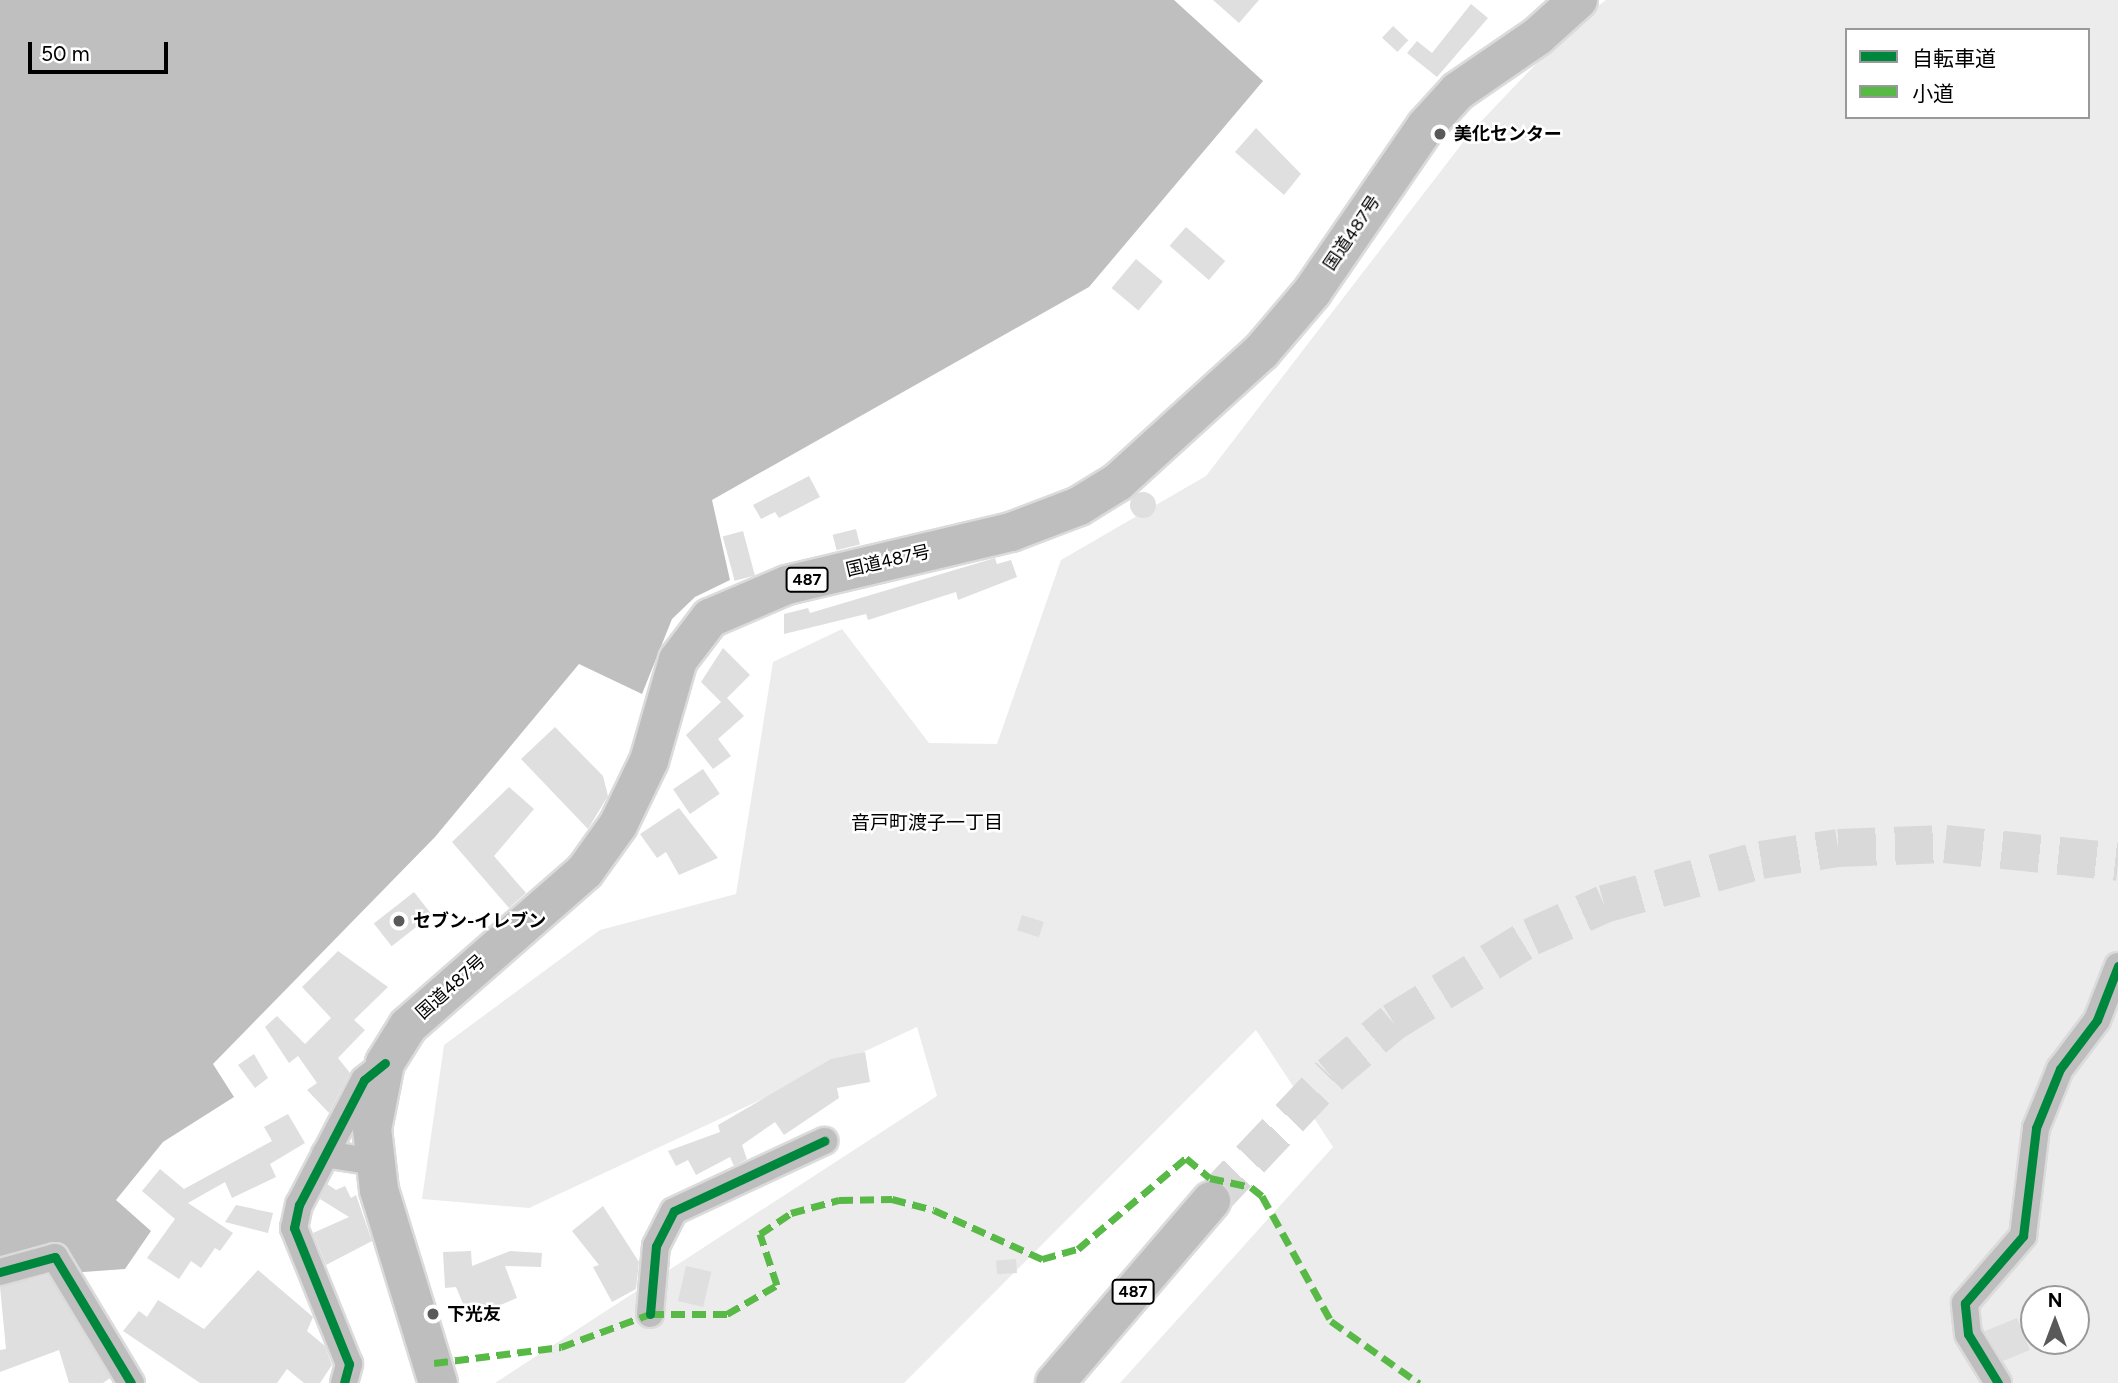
<!DOCTYPE html>
<meta charset="utf-8">
<style>
body{margin:0}
#map{position:relative;width:2118px;height:1383px;overflow:hidden;background:#fff;font-family:Figtree,"Noto Sans JP",sans-serif}
div>[style]{position:absolute}
[style*='--x']{left:calc(var(--x)*1px);top:calc(var(--y)*1px);width:calc(var(--w)*1px);rotate:calc(var(--a)*1deg)}
.green>*{inset:0;background:#ececec}
.water>*{inset:0;background:#bfbfbf}
.building>*{inset:0;background:#dfdfdf;transform-origin:0 0}
.round{border-radius:50%}
.highway-tunnel>*{height:38px;margin-top:-19px;transform-origin:0;background:repeating-linear-gradient(90deg,#d9d9d9 0 38px,transparent 0 57px)}
.roads{filter:drop-shadow(2px 0 #dbdbdb) drop-shadow(-2px 0 #dbdbdb) drop-shadow(0 2px #dbdbdb) drop-shadow(0 -2px #dbdbdb)}
.minor>*{height:26px;margin:-13px;padding:0 13px;transform-origin:13px;border-radius:13px;background:#bebebe}
.highway>*{height:38px;margin:-19px;padding:0 19px;transform-origin:19px;border-radius:19px;background:#bebebe}
.quiet>*{height:7px;margin-top:-3.5px;transform-origin:0;background:repeating-linear-gradient(90deg,#58b947 0 14px,transparent 0 21px)}
.cycleway>*{height:9px;margin:-4.5px;padding:0 4.5px;transform-origin:4.5px;border-radius:4.5px;background:#00873e}
.dots>*{width:19px;height:19px;translate:-50% -50%;box-sizing:border-box;border:4px solid #fff;border-radius:50%}
span{translate:-50% -50%;white-space:nowrap;text-align:center;line-height:1.15;-webkit-text-stroke:5px #fff;paint-order:stroke}
.shield-label span{padding:2px 5px;background:#fff;border:2px solid;border-radius:5px;-webkit-text-stroke-width:0}
.shield-label{font-size:16px;color:#000;font-weight:700}
.poi-label{font-size:18px;color:#000;font-weight:700}
.left{translate:0 -50%;text-align:left}
.street-label{font-size:18px;color:#000}
.neighbourhood-label{font-size:19px;color:#000}
.legend{position:absolute;left:1845px;top:28px;width:245px;height:91px;box-sizing:border-box;background:#fff;border:2px solid #999;margin:0;padding:9px 12px;list-style:none;font-size:21px;color:#000}
.legend li{display:flex;align-items:center;gap:14px;height:35px}
.legend b{width:35px;border:2px solid #999}
.north{position:absolute;left:2020px;top:1285px;width:70px;height:70px;box-sizing:border-box;background:#fff;border:2px solid #999;border-radius:50%;rotate:0deg;font-size:19px;font-weight:700;line-height:28px;text-align:center;color:#000}
.north::after{content:'';display:block;margin:auto;width:24px;height:32px;background:#595959;clip-path:polygon(50% 0,100% 100%,50% 72%,0 100%)}
.scale{position:absolute;left:28px;top:42px;width:140px;height:32px;box-sizing:border-box;border:4px solid #000;border-top:0;padding-left:9px;font-size:21px;line-height:24px;white-space:nowrap;color:#000;-webkit-text-stroke:5px #fff;paint-order:stroke}
</style>
<div id="map">
<div class="green">
<div style="clip-path:polygon(evenodd,1606px 0,2118px 0,2118px 1383px,1120px 1383px,1333px 1147px,1256px 1030px,904px 1383px,495px 1383px,937px 1096px,917px 1027px,529px 1208px,422px 1199px,444px 1045px,600px 930px,736px 894px,773px 662px,842px 629px,929px 743px,997px 744px,1061px 560px,1206px 476px,1471px 132px,1572px 26px,1606px 0,1847px 30px,2088px 30px,2088px 117px,1847px 117px,1847px 30px,1606px 0,2034px 1299px,2076px 1299px,2076px 1341px,2034px 1341px,2034px 1299px)"></div>
</div>
<div class="water">
<div style="clip-path:polygon(0 0,1174px 0,1263px 81px,1089px 287px,712px 500px,730px 580px,695px 597px,672px 619px,642px 694px,579px 664px,435px 837px,213px 1064px,234px 1097px,163px 1142px,116px 1200px,151px 1231px,125px 1269px,69px 1273px,0 1264px)"></div>
</div>
<div class="building">
<div style="clip-path:polygon(1213px 0,1259px 0,1239px 23px)"></div>
<div style="clip-path:polygon(1471px 4px,1488px 18px,1437px 77px,1407px 53px,1417px 41px,1432px 53px)"></div>
<div style="left:1393px;top:26px;width:21px;height:16px;rotate:43deg"></div>
<div style="clip-path:polygon(1256px 128px,1301px 174px,1284px 195px,1235px 152px)"></div>
<div style="left:1186px;top:227px;width:52px;height:25px;rotate:41deg"></div>
<div style="left:1136px;top:259px;width:35px;height:38px;rotate:40deg"></div>
<div style="clip-path:polygon(809px 476px,820px 497px,779px 518px,775px 512px,761px 519px,753px 505px)"></div>
<div class="round" style="left:1130px;top:492px;width:26px;height:26px"></div>
<div style="left:856px;top:529px;width:16px;height:24px;rotate:76deg"></div>
<div style="left:743px;top:531px;width:46px;height:21px;rotate:75deg"></div>
<div style="clip-path:polygon(995px 558px,997px 564px,1011px 560px,1017px 577px,958px 600px,956px 592px,868px 620px,866px 614px,784px 634px,784px 614px,808px 608px,810px 613px)"></div>
<div style="clip-path:polygon(723px 648px,750px 675px,727px 698px,744px 716px,718px 739px,731px 756px,713px 769px,686px 735px,721px 702px,701px 682px)"></div>
<div style="clip-path:polygon(555px 727px,603px 776px,608px 796px,588px 829px,521px 759px)"></div>
<div style="left:703px;top:769px;width:30px;height:36px;rotate:56deg"></div>
<div style="clip-path:polygon(509px 787px,534px 809px,494px 856px,526px 893px,509px 908px,452px 842px)"></div>
<div style="clip-path:polygon(679px 808px,718px 858px,679px 875px,666px 852px,657px 858px,640px 834px)"></div>
<div style="left:414px;top:892px;width:29px;height:51px;rotate:52deg"></div>
<div style="left:1022px;top:915px;width:23px;height:16px;rotate:18deg"></div>
<div style="clip-path:polygon(338px 951px,388px 987px,354px 1020px,365px 1030px,338px 1058px,350px 1073px,329px 1113px,307px 1090px,317px 1083px,298px 1056px,289px 1063px,265px 1027px,277px 1016px,305px 1044px,331px 1018px,302px 987px)"></div>
<div style="clip-path:polygon(865px 1052px,870px 1082px,837px 1088px,839px 1098px,784px 1135px,775px 1122px,742px 1145px,747px 1159px,734px 1166px,730px 1157px,696px 1175px,688px 1160px,676px 1166px,668px 1151px,720px 1132px,718px 1125px,831px 1059px)"></div>
<div style="clip-path:polygon(254px 1054px,268px 1078px,255px 1088px,238px 1065px)"></div>
<div style="clip-path:polygon(288px 1114px,305px 1143px,270px 1164px,276px 1177px,232px 1198px,225px 1182px,188px 1203px,233px 1233px,220px 1251px,215px 1248px,201px 1268px,191px 1261px,179px 1279px,147px 1258px,175px 1219px,142px 1191px,160px 1169px,184px 1189px,272px 1141px,264px 1127px)"></div>
<div style="clip-path:polygon(327px 1184px,336px 1190px,345px 1186px,351px 1198px,356px 1195px,372px 1241px,326px 1265px,313px 1233px,349px 1217px,320px 1199px)"></div>
<div style="clip-path:polygon(236px 1205px,273px 1213px,268px 1233px,225px 1222px)"></div>
<div style="clip-path:polygon(603px 1206px,639px 1262px,636px 1289px,612px 1302px,593px 1267px,599px 1265px,572px 1231px)"></div>
<div style="clip-path:polygon(471px 1251px,472px 1266px,510px 1251px,542px 1253px,541px 1267px,505px 1266px,517px 1298px,469px 1318px,456px 1287px,445px 1288px,443px 1252px)"></div>
<div style="left:1016px;top:1259px;width:14px;height:20px;rotate:86deg"></div>
<div style="left:686px;top:1266px;width:26px;height:36px;rotate:13deg"></div>
<div style="clip-path:polygon(258px 1270px,313px 1317px,307px 1331px,325px 1346px,332px 1365px,320px 1383px,304px 1383px,287px 1369px,277px 1383px,200px 1383px,123px 1331px,139px 1311px,147px 1317px,158px 1300px,204px 1329px)"></div>
<div style="clip-path:polygon(48px 1275px,110px 1378px,103px 1383px,69px 1383px,59px 1350px,0 1372px,0 1350px,6px 1349px,0 1287px)"></div>
<div style="clip-path:polygon(2017px 1318px,2030px 1350px,2003px 1361px,1985px 1331px)"></div>
</div>
<div class="highway-tunnel">
<div style="--x:1211;--y:1201;--w:173;--a:-46.6"></div>
<div style="--x:1330;--y:1075;--w:82;--a:-40.1"></div>
<div style="--x:1393;--y:1022;--w:162;--a:-31.6"></div>
<div style="--x:1531;--y:937;--w:80;--a:-24.3"></div>
<div style="--x:1604;--y:904;--w:163;--a:-15.7"></div>
<div style="--x:1761;--y:860;--w:78;--a:-8.9"></div>
<div style="--x:1838;--y:848;--w:107;--a:-2.1"></div>
<div style="--x:1945;--y:844;--w:174;--a:5.9"></div>
</div>
<div class="roads">
<div class="minor">
<div style="--x:325;--y:1154;--w:50;--a:9.3"></div>
<div style="--x:0;--y:1272;--w:57;--a:-15.3"></div>
<div style="--x:55;--y:1257;--w:147;--a:58.9"></div>
<div style="--x:650;--y:1314;--w:68;--a:-85"></div>
<div style="--x:656;--y:1246;--w:39;--a:-63"></div>
<div style="--x:674;--y:1211;--w:166;--a:-25"></div>
<div style="--x:344;--y:1383;--w:20;--a:-75"></div>
<div style="--x:349;--y:1364;--w:147;--a:-112"></div>
<div style="--x:294;--y:1228;--w:24;--a:-78"></div>
<div style="--x:299;--y:1205;--w:141;--a:-62.5"></div>
<div style="--x:364;--y:1080;--w:27;--a:-39"></div>
<div style="--x:1998;--y:1383;--w:57;--a:-121.5"></div>
<div style="--x:1968;--y:1334;--w:31;--a:-96"></div>
<div style="--x:1965;--y:1303;--w:89;--a:-49.1"></div>
<div style="--x:2023;--y:1236;--w:109;--a:-83.1"></div>
<div style="--x:2036;--y:1128;--w:64;--a:-67.9"></div>
<div style="--x:2060;--y:1069;--w:61;--a:-52.9"></div>
<div style="--x:2097;--y:1020;--w:58;--a:-68.7"></div>
</div>
<div class="highway">
<div style="--x:438;--y:1383;--w:202;--a:-107"></div>
<div style="--x:379;--y:1190;--w:61;--a:-96.5"></div>
<div style="--x:372;--y:1129;--w:67;--a:-78.9"></div>
<div style="--x:385;--y:1063;--w:44;--a:-58.1"></div>
<div style="--x:408;--y:1026;--w:235;--a:-41.2"></div>
<div style="--x:585;--y:871;--w:57;--a:-54.3"></div>
<div style="--x:618;--y:825;--w:71;--a:-64.2"></div>
<div style="--x:649;--y:761;--w:105;--a:-74"></div>
<div style="--x:678;--y:660;--w:53;--a:-52.7"></div>
<div style="--x:710;--y:618;--w:84;--a:-23.2"></div>
<div style="--x:787;--y:585;--w:230;--a:-13.3"></div>
<div style="--x:1011;--y:532;--w:73;--a:-20.9"></div>
<div style="--x:1079;--y:506;--w:46;--a:-31.6"></div>
<div style="--x:1118;--y:482;--w:193;--a:-42.3"></div>
<div style="--x:1261;--y:352;--w:79;--a:-49.6"></div>
<div style="--x:1312;--y:292;--w:201;--a:-55.5"></div>
<div style="--x:1426;--y:126;--w:47;--a:-47.6"></div>
<div style="--x:1458;--y:91;--w:97;--a:-34.5"></div>
<div style="--x:1538;--y:36;--w:54;--a:-42"></div>
<div style="--x:1055;--y:1383;--w:240;--a:-49.4"></div>
</div>
</div>
<div class="quiet">
<div style="--x:434;--y:1363;--w:128;--a:-7.2"></div>
<div style="--x:561;--y:1347;--w:95;--a:-20.3"></div>
<div style="--x:650;--y:1314;--w:77;--a:0"></div>
<div style="--x:727;--y:1314;--w:58;--a:-30.1"></div>
<div style="--x:777;--y:1285;--w:54;--a:-108.4"></div>
<div style="--x:760;--y:1234;--w:37;--a:-34"></div>
<div style="--x:791;--y:1213;--w:50;--a:-15.2"></div>
<div style="--x:839;--y:1200;--w:53;--a:-1.1"></div>
<div style="--x:892;--y:1199;--w:43;--a:14.7"></div>
<div style="--x:934;--y:1210;--w:119;--a:24.4"></div>
<div style="--x:1042;--y:1259;--w:37;--a:-16"></div>
<div style="--x:1078;--y:1249;--w:141;--a:-40.1"></div>
<div style="--x:1186;--y:1158;--w:31;--a:40"></div>
<div style="--x:1210;--y:1178;--w:42;--a:12.4"></div>
<div style="--x:1251;--y:1187;--w:14;--a:39"></div>
<div style="--x:1262;--y:1196;--w:143;--a:61.1"></div>
<div style="--x:1331;--y:1321;--w:108;--a:35.2"></div>
</div>
<div class="cycleway">
<div style="--x:0;--y:1272;--w:57;--a:-15.3"></div>
<div style="--x:55;--y:1257;--w:147;--a:58.9"></div>
<div style="--x:650;--y:1314;--w:68;--a:-85"></div>
<div style="--x:656;--y:1246;--w:39;--a:-63"></div>
<div style="--x:674;--y:1211;--w:166;--a:-25"></div>
<div style="--x:344;--y:1383;--w:20;--a:-75"></div>
<div style="--x:349;--y:1364;--w:147;--a:-112"></div>
<div style="--x:294;--y:1228;--w:24;--a:-78"></div>
<div style="--x:299;--y:1205;--w:141;--a:-62.5"></div>
<div style="--x:364;--y:1080;--w:27;--a:-39"></div>
<div style="--x:1998;--y:1383;--w:57;--a:-121.5"></div>
<div style="--x:1968;--y:1334;--w:31;--a:-96"></div>
<div style="--x:1965;--y:1303;--w:89;--a:-49.1"></div>
<div style="--x:2023;--y:1236;--w:109;--a:-83.1"></div>
<div style="--x:2036;--y:1128;--w:64;--a:-67.9"></div>
<div style="--x:2060;--y:1069;--w:61;--a:-52.9"></div>
<div style="--x:2097;--y:1020;--w:58;--a:-68.7"></div>
</div>
<div class="dots">
<div style="left:1440px;top:134px;background:#595959"></div>
<div style="left:399px;top:921px;background:#595959"></div>
<div style="left:433px;top:1314px;background:#595959"></div>
</div>
<div class="shield-label">
<span style="left:807px;top:580px">487</span>
<span style="left:1133px;top:1292px">487</span>
</div>
<div class="poi-label">
<span class="left" style="left:1454px;top:134px">美化センター</span>
<span class="left" style="left:413px;top:921px">セブン-イレブン</span>
<span class="left" style="left:447px;top:1314px">下光友</span>
</div>
<div class="street-label">
<span style="left:1352px;top:233px;rotate:-56deg">国道487号</span>
<span style="left:888px;top:561px;rotate:-13deg">国道487号</span>
<span style="left:451px;top:987px;rotate:-42deg">国道487号</span>
</div>
<div class="neighbourhood-label">
<span style="left:927px;top:823px">音戸町渡子一丁目</span>
</div>
<ul class="legend">
<li><b style="height:9px;background:#00873e"></b>自転車道</li>
<li><b style="height:9px;background:#58b947"></b>小道</li>
</ul>
<div class="north">N</div>
<div class="scale">50 m</div>
</div>
